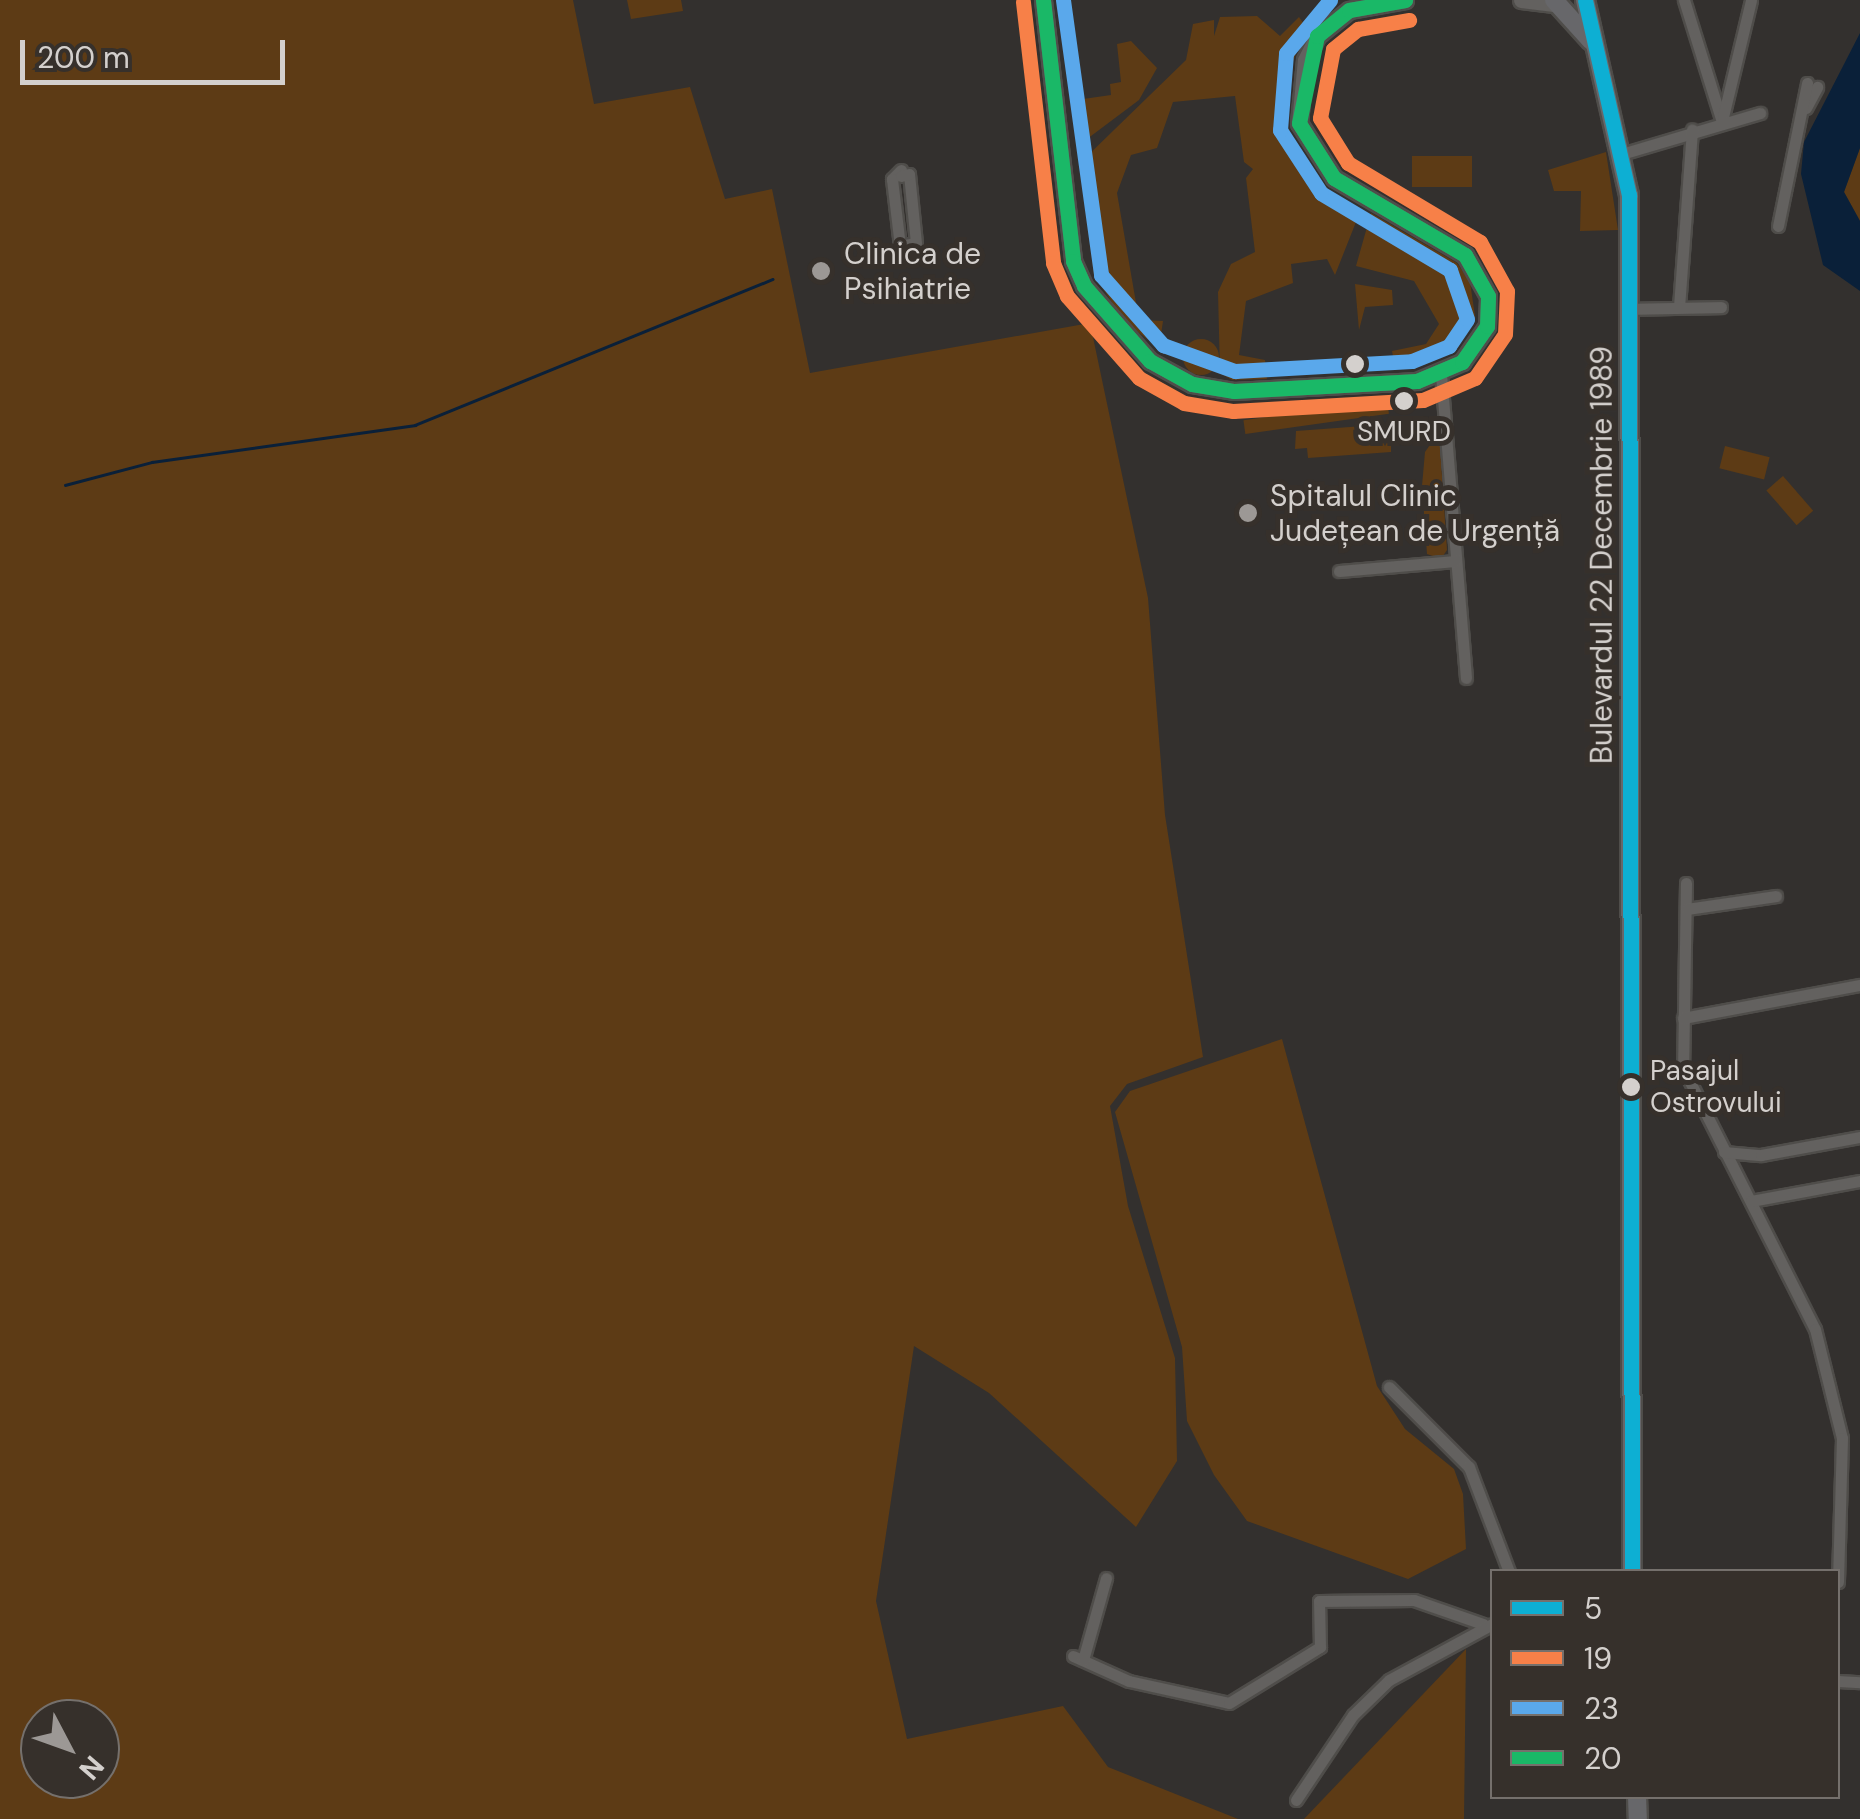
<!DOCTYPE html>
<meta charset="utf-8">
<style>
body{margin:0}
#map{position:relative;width:1860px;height:1819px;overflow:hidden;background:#33302e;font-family:"DM Sans",sans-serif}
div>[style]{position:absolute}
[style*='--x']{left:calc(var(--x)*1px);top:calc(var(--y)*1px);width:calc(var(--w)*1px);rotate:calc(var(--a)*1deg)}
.green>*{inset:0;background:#5d3b15;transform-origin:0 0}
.round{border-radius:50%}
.water>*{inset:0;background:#0a2039}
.stream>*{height:2.5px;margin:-1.25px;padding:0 1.25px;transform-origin:1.25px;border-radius:1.25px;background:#0a2039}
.roads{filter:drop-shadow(2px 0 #4f4d4a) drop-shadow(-2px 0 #4f4d4a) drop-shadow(0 2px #4f4d4a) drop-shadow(0 -2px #4f4d4a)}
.street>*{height:11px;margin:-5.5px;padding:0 5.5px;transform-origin:5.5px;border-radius:5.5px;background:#63615f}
.secondary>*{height:15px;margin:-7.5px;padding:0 7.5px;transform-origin:7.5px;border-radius:7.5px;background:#63615f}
.primary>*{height:18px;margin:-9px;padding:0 9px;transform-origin:9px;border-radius:9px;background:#67676a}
.bus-1>*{height:15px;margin:-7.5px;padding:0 7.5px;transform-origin:7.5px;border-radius:7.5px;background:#0dafd3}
.bus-2>*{height:15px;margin:-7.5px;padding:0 7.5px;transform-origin:7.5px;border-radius:7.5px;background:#f78048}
.bus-3>*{height:15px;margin:-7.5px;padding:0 7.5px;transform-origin:7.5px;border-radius:7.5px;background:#5aa8eb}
.bus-4>*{height:15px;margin:-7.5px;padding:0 7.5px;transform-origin:7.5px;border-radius:7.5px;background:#1ab867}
.dots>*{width:28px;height:28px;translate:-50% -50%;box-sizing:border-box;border:5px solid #36302b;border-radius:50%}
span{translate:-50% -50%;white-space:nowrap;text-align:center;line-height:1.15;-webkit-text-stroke:10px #36302b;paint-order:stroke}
.bus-label{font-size:28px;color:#d4d0cd}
.left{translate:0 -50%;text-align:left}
.poi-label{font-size:30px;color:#d4d0cd}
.street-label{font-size:30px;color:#d4d0cd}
.legend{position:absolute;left:1490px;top:1569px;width:350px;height:230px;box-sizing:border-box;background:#36302b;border:2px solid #75706c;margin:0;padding:12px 18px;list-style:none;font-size:30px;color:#d4d0cd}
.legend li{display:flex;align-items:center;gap:20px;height:50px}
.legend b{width:50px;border:2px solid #75706c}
.north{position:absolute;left:20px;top:1699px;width:100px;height:100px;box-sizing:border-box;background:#36302b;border:2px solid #75706c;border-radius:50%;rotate:131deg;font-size:28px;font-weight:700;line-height:40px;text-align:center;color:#d4d0cd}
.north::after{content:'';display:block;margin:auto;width:35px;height:45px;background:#9c9895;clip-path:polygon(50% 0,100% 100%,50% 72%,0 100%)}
.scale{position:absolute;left:20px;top:40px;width:265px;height:45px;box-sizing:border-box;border:5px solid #d4d0cd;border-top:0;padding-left:12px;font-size:30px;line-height:35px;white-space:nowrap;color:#d4d0cd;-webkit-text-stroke:8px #36302b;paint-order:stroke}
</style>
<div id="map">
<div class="green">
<div style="clip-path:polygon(evenodd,0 0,573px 0,594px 104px,690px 87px,725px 199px,772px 189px,810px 373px,1090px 323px,1148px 598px,1165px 815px,1203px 1057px,1127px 1084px,1110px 1106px,1128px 1206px,1175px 1358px,1177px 1461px,1136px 1527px,989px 1393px,914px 1346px,876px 1601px,907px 1739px,1063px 1706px,1108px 1767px,1238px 1819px,0 1819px,0 0,100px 1719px,100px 1779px,40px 1779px,40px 1719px,100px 1719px)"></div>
<div style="clip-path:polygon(627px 0,681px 0,683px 11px,631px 19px)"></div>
<div style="clip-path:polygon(1257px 16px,1280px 36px,1299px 17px,1306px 27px,1282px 91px,1289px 143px,1356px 222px,1335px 275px,1327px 259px,1291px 264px,1293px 283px,1246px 301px,1239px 355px,1265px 360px,1267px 379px,1232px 380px,1220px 373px,1218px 292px,1231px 264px,1255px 252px,1246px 178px,1253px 169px,1244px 162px,1235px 96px,1173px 102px,1157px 148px,1131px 155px,1117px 193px,1139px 320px,1163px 321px,1159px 348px,1125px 322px,1094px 275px,1080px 163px,1186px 60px,1193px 24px,1214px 20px,1214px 36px,1220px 17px)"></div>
<div style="clip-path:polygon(1131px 41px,1157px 68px,1139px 100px,1083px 142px,1076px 100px,1111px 95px,1110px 84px,1121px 82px,1117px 44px)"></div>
<div style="clip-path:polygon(1860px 148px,1860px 221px,1844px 192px)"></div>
<div style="clip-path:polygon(1606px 152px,1618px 230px,1580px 231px,1581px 191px,1554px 191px,1548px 170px)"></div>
<div style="left:1412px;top:156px;width:60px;height:31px"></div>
<div style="clip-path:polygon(1371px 213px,1457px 263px,1470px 282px,1475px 316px,1458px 347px,1395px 367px,1392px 351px,1426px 344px,1439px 324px,1414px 281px,1356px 266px)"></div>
<div style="clip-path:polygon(1355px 284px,1392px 290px,1393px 305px,1365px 307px,1359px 330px)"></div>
<div class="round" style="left:1183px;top:339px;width:36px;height:36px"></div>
<div style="left:1387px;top:400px;width:14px;height:145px;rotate:82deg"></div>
<div style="clip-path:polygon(1377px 425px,1391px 433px,1391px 452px,1308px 458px,1307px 448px,1295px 449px,1296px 431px)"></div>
<div style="clip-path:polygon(1439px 432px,1447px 550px,1441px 559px,1427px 554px,1422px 486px,1425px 452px)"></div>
<div style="left:1725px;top:446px;width:46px;height:23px;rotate:14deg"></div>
<div style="left:1783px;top:476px;width:46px;height:22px;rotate:49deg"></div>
<div style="clip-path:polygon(1282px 1039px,1377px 1386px,1405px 1429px,1454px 1469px,1463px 1494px,1466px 1549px,1408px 1579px,1247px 1521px,1214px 1475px,1187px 1421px,1182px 1347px,1115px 1112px,1130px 1091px)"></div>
<div style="clip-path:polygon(1466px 1649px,1464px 1819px,1304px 1819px)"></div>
</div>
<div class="water">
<div style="clip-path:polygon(1860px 33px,1860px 148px,1844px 192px,1860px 221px,1860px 291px,1823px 265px,1801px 174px,1804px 142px)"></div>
</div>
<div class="stream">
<div style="--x:65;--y:485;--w:90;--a:-14.8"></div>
<div style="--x:152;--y:462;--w:266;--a:-8"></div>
<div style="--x:415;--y:425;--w:386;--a:-22.2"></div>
</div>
<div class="roads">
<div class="street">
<div style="--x:1684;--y:0;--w:128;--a:72.7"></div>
<div style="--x:1806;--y:108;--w:24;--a:-62"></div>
<div style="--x:1723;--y:117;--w:120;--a:-76.5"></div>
<div style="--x:1625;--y:153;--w:141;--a:-16.5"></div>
<div style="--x:901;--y:170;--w:13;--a:135"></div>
<div style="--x:892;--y:179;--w:67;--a:83.2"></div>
<div style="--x:900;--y:246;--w:16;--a:-11"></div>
<div style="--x:916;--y:243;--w:69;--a:-95.8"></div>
<div style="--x:909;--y:174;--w:8;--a:166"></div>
<div style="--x:1778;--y:226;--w:146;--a:-78.5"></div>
<div style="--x:1679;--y:307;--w:178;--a:-85.8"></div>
<div style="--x:1629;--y:309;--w:92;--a:-1.2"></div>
<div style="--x:1441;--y:374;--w:305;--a:85.3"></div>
<div style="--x:1339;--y:571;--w:117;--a:-4.9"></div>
<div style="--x:1686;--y:883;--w:185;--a:90.9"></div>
<div style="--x:1683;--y:1068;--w:292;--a:63.2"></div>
<div style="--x:1815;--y:1329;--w:112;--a:76.1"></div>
<div style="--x:1842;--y:1438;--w:144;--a:91.6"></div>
<div style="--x:1687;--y:909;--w:90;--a:-8.3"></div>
<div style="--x:1683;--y:1018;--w:180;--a:-10.6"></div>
<div style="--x:1724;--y:1152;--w:37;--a:5"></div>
<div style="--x:1761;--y:1155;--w:101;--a:-10.3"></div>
<div style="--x:1751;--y:1201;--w:111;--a:-10.4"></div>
<div style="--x:1389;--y:1387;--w:113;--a:45"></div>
<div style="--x:1469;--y:1467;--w:112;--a:69.1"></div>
<div style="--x:1073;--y:1656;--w:61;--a:24.1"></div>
<div style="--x:1129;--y:1681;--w:102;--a:12.4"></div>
<div style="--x:1229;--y:1703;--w:107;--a:-31.6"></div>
<div style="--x:1320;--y:1647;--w:46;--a:-91.2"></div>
<div style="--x:1319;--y:1601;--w:95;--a:-0.6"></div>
<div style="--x:1414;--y:1600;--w:73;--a:19.2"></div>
<div style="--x:1083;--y:1660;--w:85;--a:-74.3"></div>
<div style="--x:1838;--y:1681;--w:22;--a:3"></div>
<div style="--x:1296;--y:1800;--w:102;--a:-56.2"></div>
<div style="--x:1353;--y:1715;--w:50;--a:-44.2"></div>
<div style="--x:1389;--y:1680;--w:117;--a:-28.5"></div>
</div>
<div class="secondary">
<div style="--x:1043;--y:0;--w:263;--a:83.4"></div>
<div style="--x:1073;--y:261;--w:27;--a:66"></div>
<div style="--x:1084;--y:286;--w:100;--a:48.7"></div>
<div style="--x:1150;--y:361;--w:48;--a:28.7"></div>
<div style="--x:1192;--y:384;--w:43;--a:9.5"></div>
<div style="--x:1234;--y:391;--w:183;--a:-3.1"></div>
<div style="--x:1417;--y:381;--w:49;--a:-22.9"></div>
<div style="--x:1462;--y:362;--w:44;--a:-55.2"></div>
<div style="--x:1487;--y:326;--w:30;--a:-88"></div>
<div style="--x:1488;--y:296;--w:47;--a:-119.3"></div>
<div style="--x:1465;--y:255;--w:152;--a:-149.6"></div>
<div style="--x:1334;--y:178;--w:65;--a:-122.5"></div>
<div style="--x:1299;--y:123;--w:63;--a:-84.6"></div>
<div style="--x:1305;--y:60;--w:27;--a:-63"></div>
<div style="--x:1317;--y:36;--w:41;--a:-39.1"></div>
<div style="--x:1349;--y:10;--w:57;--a:-10.1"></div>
<div style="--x:1521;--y:0;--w:39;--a:7"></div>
</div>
<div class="primary">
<div style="--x:1554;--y:0;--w:55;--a:47.9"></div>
<div style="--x:1585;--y:0;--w:200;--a:77.3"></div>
<div style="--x:1629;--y:195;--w:1377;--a:89.88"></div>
<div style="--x:1637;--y:1796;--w:23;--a:88"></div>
</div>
</div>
<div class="bus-1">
<div style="--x:1585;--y:0;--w:200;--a:77.3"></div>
<div style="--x:1629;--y:195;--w:1377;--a:89.88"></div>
</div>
<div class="bus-2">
<div style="--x:1023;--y:2;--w:263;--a:83.4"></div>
<div style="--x:1053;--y:263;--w:36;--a:67"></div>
<div style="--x:1067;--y:296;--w:109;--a:48.7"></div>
<div style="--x:1139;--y:378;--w:51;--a:29.1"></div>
<div style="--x:1184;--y:403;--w:50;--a:9.3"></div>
<div style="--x:1233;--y:411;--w:190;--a:-3.3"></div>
<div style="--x:1423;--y:400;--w:56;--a:-22.9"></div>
<div style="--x:1475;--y:378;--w:53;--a:-55.7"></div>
<div style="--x:1505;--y:334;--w:43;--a:-87.3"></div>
<div style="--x:1507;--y:291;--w:56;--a:-118.9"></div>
<div style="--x:1480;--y:242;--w:154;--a:-149.1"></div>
<div style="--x:1348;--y:163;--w:53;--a:-121.9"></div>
<div style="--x:1320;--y:118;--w:70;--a:-79.3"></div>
<div style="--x:1333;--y:49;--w:32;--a:-39"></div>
<div style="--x:1358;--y:29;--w:52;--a:-10"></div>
</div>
<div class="bus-3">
<div style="--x:1063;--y:0;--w:278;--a:82.1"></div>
<div style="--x:1101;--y:275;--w:94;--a:48.5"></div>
<div style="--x:1163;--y:345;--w:77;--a:19.9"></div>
<div style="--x:1235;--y:371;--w:177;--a:-3.2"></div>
<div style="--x:1412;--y:361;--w:40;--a:-22"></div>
<div style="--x:1449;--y:346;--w:32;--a:-56"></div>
<div style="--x:1467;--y:319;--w:52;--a:-109.1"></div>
<div style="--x:1450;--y:270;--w:150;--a:-149.2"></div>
<div style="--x:1321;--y:193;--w:75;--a:-123.1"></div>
<div style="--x:1280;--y:130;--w:77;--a:-85.5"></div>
<div style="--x:1286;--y:53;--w:69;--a:-50.3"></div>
</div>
<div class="bus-4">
<div style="--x:1043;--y:0;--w:263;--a:83.4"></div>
<div style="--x:1073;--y:261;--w:27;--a:66"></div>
<div style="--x:1084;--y:286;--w:100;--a:48.7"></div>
<div style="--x:1150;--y:361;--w:48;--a:28.7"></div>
<div style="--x:1192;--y:384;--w:43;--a:9.5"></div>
<div style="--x:1234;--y:391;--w:183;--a:-3.1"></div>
<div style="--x:1417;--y:381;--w:49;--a:-22.9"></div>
<div style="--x:1462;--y:362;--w:44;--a:-55.2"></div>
<div style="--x:1487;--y:326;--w:30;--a:-88"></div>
<div style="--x:1488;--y:296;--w:47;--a:-119.3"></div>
<div style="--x:1465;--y:255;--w:152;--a:-149.6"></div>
<div style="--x:1334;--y:178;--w:65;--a:-122.5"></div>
<div style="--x:1299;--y:123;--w:89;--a:-78.3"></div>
<div style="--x:1317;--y:36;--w:41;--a:-39.1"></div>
<div style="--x:1349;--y:10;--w:57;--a:-10.1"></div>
</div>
<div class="dots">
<div style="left:821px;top:271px;background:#9c9895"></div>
<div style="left:1355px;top:364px;background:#d4d0cd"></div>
<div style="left:1404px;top:401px;background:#d4d0cd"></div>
<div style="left:1248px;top:513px;background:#9c9895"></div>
<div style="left:1631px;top:1087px;background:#d4d0cd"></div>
</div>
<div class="bus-label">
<span style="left:1404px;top:432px">SMURD</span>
<span class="left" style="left:1650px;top:1087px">Pasajul<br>Ostrovului</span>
</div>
<div class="poi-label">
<span class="left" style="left:844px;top:271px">Clinica de<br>Psihiatrie</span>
<span class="left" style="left:1270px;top:513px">Spitalul Clinic<br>Județean de Urgență</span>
</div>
<div class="street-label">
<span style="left:1602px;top:555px;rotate:-90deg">Bulevardul 22 Decembrie 1989</span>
</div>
<ul class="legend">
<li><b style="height:12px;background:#0dafd3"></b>5</li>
<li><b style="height:12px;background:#f78048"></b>19</li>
<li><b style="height:12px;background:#5aa8eb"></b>23</li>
<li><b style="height:12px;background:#1ab867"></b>20</li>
</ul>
<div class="north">N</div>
<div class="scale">200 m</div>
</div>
